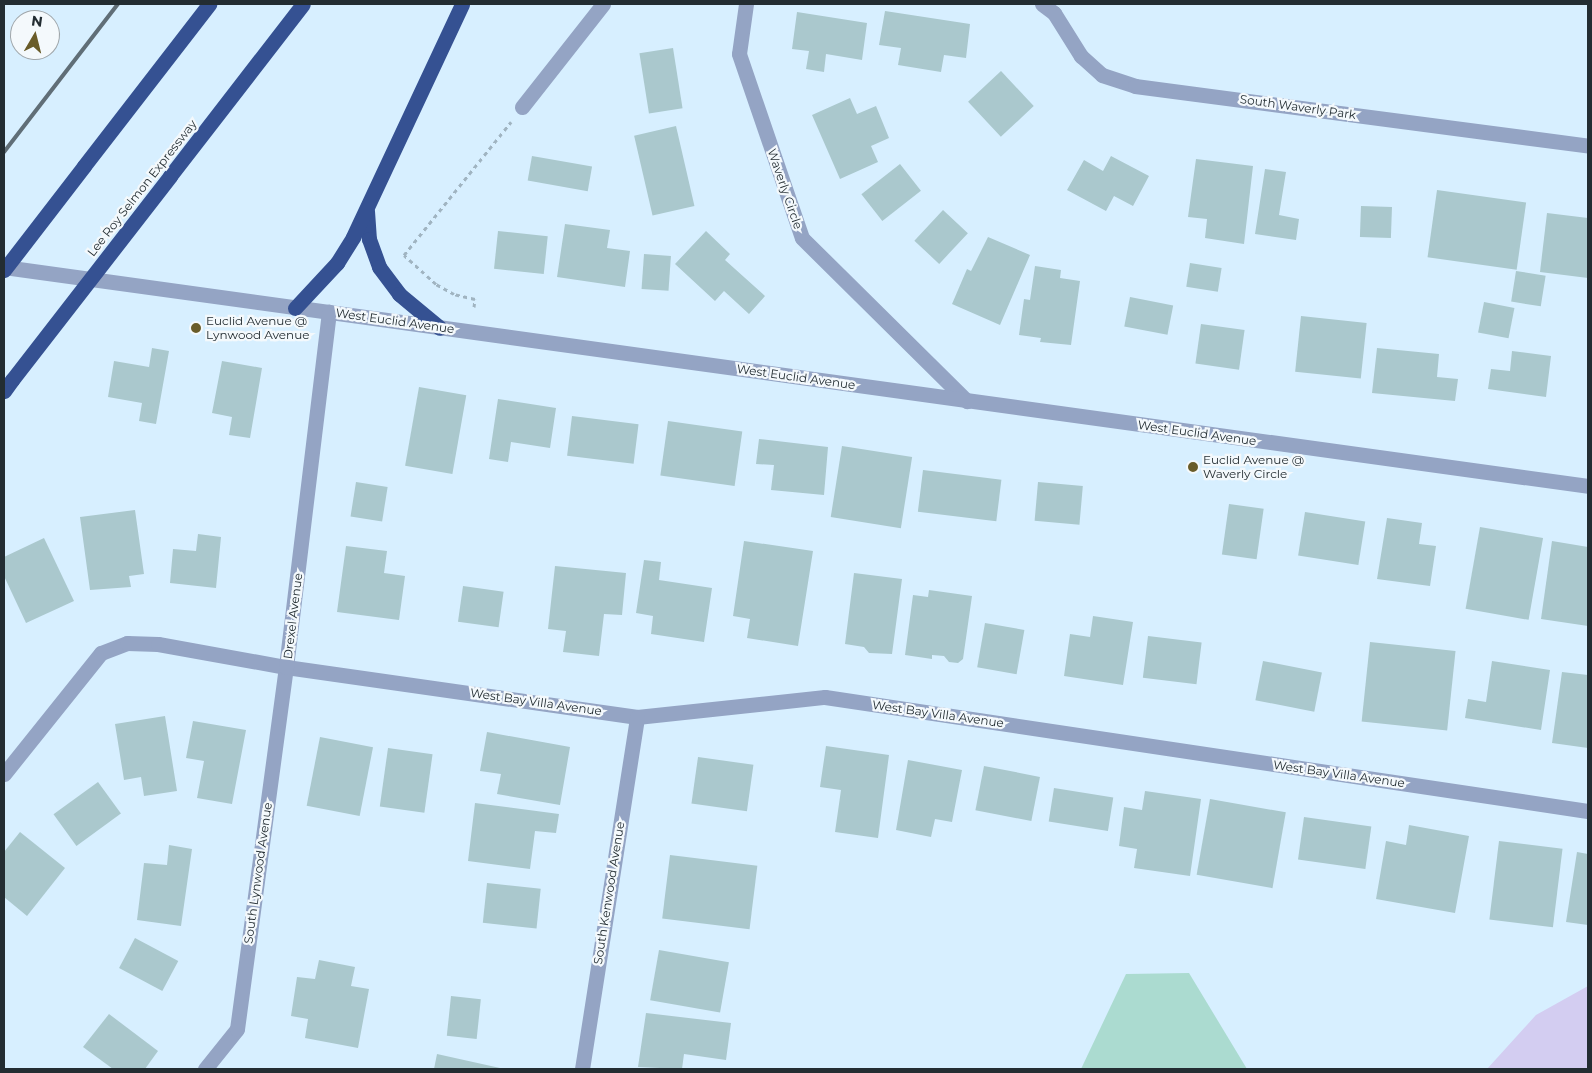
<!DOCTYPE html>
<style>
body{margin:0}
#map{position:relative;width:1592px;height:1073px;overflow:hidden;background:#d7efff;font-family:Montserrat,sans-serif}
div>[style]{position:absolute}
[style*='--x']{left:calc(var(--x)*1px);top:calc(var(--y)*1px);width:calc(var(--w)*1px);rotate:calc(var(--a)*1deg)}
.green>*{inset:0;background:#d3cdf1}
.water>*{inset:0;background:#abdbd0}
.building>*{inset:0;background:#aac8cd;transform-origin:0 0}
.path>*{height:3px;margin-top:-1.5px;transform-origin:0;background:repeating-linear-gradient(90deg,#a0b4c1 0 4px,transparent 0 8px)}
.minor>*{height:15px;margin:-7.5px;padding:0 7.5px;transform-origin:7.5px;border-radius:7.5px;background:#94a4c4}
.highway>*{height:15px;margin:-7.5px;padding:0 7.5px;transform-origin:7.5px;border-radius:7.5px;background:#355192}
.rail>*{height:4px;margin:-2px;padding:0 2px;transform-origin:2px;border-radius:2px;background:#606e77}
.highway-bridge>*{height:15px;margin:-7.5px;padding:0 7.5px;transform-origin:7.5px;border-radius:7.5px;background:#355192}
.dots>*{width:14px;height:14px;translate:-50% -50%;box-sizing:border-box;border:2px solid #f4f9fc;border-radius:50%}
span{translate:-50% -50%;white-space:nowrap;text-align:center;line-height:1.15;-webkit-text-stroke:4.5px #f4f9fc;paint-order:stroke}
.street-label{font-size:12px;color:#232d32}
.poi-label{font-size:12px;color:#232d32}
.left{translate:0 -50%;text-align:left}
.frame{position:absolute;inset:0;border:5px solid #232d32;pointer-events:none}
.north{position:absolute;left:10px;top:10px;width:50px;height:50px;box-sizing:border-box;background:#f4f9fc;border:1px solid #a0a7ab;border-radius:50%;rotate:8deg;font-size:14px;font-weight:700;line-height:20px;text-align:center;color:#232d32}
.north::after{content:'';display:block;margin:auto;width:18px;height:22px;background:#695c29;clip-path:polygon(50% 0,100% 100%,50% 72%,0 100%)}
</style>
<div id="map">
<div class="green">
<div style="clip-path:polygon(1588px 986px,1588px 1069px,1487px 1069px,1536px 1015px)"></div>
</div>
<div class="water">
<div style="clip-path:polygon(1189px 973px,1247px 1069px,1081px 1069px,1126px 974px)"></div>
</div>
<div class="building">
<div style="clip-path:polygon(885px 11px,970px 24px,966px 58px,944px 55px,941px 72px,898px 65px,901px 48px,879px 45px)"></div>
<div style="clip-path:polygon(797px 12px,867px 23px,862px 60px,826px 54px,824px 72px,806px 69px,809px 51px,792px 49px)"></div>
<div style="left:673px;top:48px;width:61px;height:34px;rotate:81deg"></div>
<div style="left:1001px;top:71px;width:48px;height:45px;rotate:47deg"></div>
<div style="clip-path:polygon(850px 98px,857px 114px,876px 106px,889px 138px,871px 146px,878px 162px,840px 179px,812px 115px)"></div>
<div style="left:676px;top:126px;width:82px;height:43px;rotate:77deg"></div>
<div style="left:532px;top:156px;width:61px;height:25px;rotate:10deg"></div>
<div style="clip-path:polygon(1111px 156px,1149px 176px,1133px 206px,1114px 196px,1106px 211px,1067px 190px,1084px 160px,1103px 171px)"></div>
<div style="clip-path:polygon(1196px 159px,1253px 166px,1244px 244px,1205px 238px,1207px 219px,1188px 217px)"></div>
<div style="left:900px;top:164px;width:34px;height:49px;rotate:52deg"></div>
<div style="clip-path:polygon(1265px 169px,1286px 172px,1279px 215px,1299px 219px,1296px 240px,1255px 234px)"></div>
<div style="left:1437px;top:190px;width:90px;height:68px;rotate:8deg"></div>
<div style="left:1361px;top:206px;width:31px;height:31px;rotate:2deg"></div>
<div style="left:943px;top:210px;width:34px;height:42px;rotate:43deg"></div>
<div style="clip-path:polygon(1547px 213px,1588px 218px,1588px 278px,1540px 272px)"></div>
<div style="clip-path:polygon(565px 224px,610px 230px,607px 248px,630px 251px,625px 287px,557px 277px)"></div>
<div style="left:498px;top:231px;width:50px;height:38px;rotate:6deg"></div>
<div style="clip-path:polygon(706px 231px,730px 254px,725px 260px,765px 296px,749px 314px,724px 291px,715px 301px,675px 264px)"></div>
<div style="clip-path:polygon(988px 237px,1030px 255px,1000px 325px,952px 304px,967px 269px,971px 271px)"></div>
<div style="left:644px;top:254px;width:27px;height:35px;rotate:4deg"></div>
<div style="left:1190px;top:263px;width:32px;height:24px;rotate:9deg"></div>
<div style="clip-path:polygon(1035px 266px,1061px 270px,1060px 278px,1080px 281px,1071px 345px,1040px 342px,1041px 338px,1019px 335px,1024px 299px,1030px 300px)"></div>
<div style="left:1516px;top:271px;width:30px;height:31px;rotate:9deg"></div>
<div style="left:1130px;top:297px;width:44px;height:30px;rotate:11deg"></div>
<div style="left:1484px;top:302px;width:31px;height:31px;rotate:11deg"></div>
<div style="left:1301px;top:316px;width:66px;height:56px;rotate:6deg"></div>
<div style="left:1201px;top:324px;width:44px;height:40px;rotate:8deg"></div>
<div style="clip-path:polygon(152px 348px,169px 351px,156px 424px,139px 421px,142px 403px,108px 397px,114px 361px,149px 367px)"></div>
<div style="clip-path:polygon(1377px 348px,1439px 354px,1437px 377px,1458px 379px,1455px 401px,1372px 393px)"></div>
<div style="clip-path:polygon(1512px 351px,1551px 356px,1546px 397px,1488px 389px,1491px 369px,1510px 371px)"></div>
<div style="clip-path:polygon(222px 361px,262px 368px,250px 438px,229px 435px,232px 417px,212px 413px)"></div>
<div style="left:419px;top:387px;width:48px;height:80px;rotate:10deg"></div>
<div style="clip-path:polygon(498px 399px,556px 408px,550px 448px,511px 442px,508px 462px,489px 459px)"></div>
<div style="left:572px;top:416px;width:67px;height:40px;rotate:7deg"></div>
<div style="left:668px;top:421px;width:75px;height:55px;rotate:8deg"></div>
<div style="clip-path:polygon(759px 439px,828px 447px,824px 495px,771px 490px,774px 465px,756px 464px)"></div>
<div style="left:842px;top:446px;width:71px;height:72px;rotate:9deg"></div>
<div style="left:923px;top:470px;width:79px;height:42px;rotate:7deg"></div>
<div style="left:356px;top:482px;width:32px;height:35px;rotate:9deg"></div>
<div style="left:1038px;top:482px;width:45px;height:39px;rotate:5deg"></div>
<div style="left:1229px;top:504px;width:35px;height:51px;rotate:8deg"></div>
<div style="clip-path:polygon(135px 510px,144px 574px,129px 576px,131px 587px,90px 590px,80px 517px)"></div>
<div style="left:1305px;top:512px;width:61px;height:44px;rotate:9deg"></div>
<div style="clip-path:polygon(1387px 518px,1422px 523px,1419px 544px,1436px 546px,1430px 586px,1377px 579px)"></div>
<div style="left:1480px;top:527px;width:64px;height:83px;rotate:10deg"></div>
<div style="clip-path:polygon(198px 534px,221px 537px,216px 588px,170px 583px,173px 549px,196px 551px)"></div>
<div style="clip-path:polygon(44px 538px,74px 601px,26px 623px,4px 576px,4px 557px)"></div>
<div style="clip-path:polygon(744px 541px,813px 551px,798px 646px,747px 638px,750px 619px,733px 616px)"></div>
<div style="clip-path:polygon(1552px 541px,1588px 547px,1588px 626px,1541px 619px)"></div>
<div style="clip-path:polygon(346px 546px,387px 551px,384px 573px,405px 576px,399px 620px,337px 612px)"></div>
<div style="clip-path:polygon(644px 560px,661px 562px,659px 580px,712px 588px,704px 642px,651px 634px,653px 616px,636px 613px)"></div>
<div style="clip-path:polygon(555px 566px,626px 573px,622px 615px,604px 614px,599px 656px,563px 652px,566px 631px,548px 629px)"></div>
<div style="clip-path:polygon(854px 573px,902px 579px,892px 654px,869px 653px,864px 647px,845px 644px)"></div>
<div style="left:463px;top:586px;width:41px;height:36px;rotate:8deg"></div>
<div style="clip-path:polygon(929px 590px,972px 596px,963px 659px,958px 663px,949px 662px,944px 656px,932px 655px,932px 659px,905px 655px,913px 595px,928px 597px)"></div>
<div style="clip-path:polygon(1093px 616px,1133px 622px,1123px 685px,1064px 676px,1070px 634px,1090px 637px)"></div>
<div style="left:985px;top:623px;width:40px;height:45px;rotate:10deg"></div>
<div style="left:1148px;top:636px;width:54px;height:42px;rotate:7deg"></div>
<div style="left:1370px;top:642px;width:86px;height:80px;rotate:6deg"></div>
<div style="left:1263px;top:661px;width:60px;height:40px;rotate:11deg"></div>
<div style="clip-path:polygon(1492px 661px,1550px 670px,1541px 730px,1465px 718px,1468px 699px,1486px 702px)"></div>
<div style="clip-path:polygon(1562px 672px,1588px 675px,1588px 748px,1552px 743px)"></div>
<div style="clip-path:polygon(165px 716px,177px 791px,144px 796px,141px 777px,124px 780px,115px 724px)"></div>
<div style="clip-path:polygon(193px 721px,246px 730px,232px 804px,197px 798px,204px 761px,186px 758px)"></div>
<div style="clip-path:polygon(487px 732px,570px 747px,560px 805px,497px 794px,501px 774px,480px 771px)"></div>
<div style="left:320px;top:737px;width:54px;height:70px;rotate:11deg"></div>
<div style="clip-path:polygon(826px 746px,889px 755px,878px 838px,835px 832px,841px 790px,820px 787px)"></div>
<div style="left:388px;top:748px;width:45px;height:59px;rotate:8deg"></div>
<div style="left:698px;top:757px;width:56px;height:47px;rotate:8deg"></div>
<div style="clip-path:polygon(908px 760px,962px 770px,952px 822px,935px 819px,931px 837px,896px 830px)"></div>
<div style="left:984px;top:766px;width:57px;height:45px;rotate:11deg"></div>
<div style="left:98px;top:782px;width:39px;height:55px;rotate:54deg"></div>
<div style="left:1054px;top:788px;width:60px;height:34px;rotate:9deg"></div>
<div style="clip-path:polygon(1145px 791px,1201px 799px,1190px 876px,1134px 868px,1137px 849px,1119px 846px,1124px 807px,1142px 810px)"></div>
<div style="left:1210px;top:799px;width:77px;height:77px;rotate:10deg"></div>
<div style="clip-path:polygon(475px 803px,559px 814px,556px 833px,535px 831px,530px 869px,468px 861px)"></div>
<div style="left:1304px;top:817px;width:68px;height:43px;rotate:8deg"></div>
<div style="clip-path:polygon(1409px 825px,1469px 836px,1455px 913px,1376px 899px,1386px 841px,1406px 845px)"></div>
<div style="clip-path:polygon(20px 832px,65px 868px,27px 916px,4px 897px,4px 852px)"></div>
<div style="left:1499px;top:841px;width:64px;height:79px;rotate:7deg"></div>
<div style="clip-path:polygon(169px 845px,192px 849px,181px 926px,137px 920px,144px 863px,167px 865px)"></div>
<div style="clip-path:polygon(1577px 852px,1588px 854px,1588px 925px,1566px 922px)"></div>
<div style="left:670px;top:855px;width:88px;height:64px;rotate:7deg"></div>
<div style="left:487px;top:883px;width:54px;height:40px;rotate:6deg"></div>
<div style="left:135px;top:938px;width:49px;height:34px;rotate:28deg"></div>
<div style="left:659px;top:950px;width:71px;height:51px;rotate:10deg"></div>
<div style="clip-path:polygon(319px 960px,355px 967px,351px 986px,369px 989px,358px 1048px,305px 1038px,308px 1019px,291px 1016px,297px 977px,315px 979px)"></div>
<div style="left:451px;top:996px;width:30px;height:40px;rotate:6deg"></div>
<div style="clip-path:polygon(646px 1013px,731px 1023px,726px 1060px,684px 1054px,682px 1069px,638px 1067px)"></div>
<div style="clip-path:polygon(109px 1014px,158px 1051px,145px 1069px,113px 1069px,83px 1047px)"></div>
<div style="clip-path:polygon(437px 1054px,500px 1068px,500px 1069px,434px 1069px)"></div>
</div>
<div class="path">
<div style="--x:474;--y:307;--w:8;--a:-83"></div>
<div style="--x:475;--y:299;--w:22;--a:-167"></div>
<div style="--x:454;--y:294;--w:21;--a:-151"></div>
<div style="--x:436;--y:284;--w:43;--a:-137.8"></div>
<div style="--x:404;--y:255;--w:171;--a:-51.2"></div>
</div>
<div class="minor">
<div style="--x:746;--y:4;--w:50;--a:98"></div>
<div style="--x:739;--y:54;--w:194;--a:71.1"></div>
<div style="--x:802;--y:238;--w:232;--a:44.7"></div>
<div style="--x:1042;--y:4;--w:15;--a:37"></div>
<div style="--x:1054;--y:13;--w:51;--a:57.9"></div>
<div style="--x:1081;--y:56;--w:28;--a:42"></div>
<div style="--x:1102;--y:75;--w:35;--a:18"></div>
<div style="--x:1135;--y:86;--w:457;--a:7.5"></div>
<div style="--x:522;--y:107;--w:131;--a:-51.8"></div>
<div style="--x:4;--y:267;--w:1599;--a:7.87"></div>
<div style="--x:4;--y:774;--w:155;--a:-51.3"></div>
<div style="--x:101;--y:653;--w:28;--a:-21"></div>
<div style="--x:127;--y:643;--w:31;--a:2"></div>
<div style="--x:158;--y:644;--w:130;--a:10.2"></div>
<div style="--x:286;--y:667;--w:355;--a:8.1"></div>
<div style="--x:637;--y:717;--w:189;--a:-6.1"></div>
<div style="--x:825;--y:697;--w:771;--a:8.5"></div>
<div style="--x:205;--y:1069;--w:51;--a:-51.3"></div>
<div style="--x:237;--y:1029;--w:365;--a:-82.3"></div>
<div style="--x:286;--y:667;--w:358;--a:-83.1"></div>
<div style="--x:582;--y:1069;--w:356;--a:-81.1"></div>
</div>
<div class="highway">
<div style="--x:84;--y:166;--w:205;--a:-52.3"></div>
<div style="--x:170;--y:176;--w:217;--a:-52.3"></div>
<div style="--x:367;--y:211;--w:28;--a:86"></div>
<div style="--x:369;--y:239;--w:30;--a:70"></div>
<div style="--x:379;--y:267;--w:34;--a:53"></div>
<div style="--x:399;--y:294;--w:53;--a:39.7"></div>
<div style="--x:295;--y:308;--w:62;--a:-47"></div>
<div style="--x:337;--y:263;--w:31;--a:-58"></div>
<div style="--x:353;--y:237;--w:257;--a:-64.9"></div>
<div style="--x:4;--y:391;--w:14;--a:-54"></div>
</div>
<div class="rail">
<div style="--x:4;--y:152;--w:187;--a:-52.4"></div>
</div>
<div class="highway-bridge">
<div style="--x:4;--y:270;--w:131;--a:-52.4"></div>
<div style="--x:12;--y:380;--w:258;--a:-52.2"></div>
</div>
<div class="dots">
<div style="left:196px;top:328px;background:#695c29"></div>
<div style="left:1193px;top:467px;background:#695c29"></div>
</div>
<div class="street-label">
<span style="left:1298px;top:107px;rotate:8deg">South Waverly Park</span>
<span style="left:142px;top:188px;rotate:-52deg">Lee Roy Selmon Expressway</span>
<span style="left:785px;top:189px;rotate:71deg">Waverly Circle</span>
<span style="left:395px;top:321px;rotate:8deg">West Euclid Avenue</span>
<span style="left:796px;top:377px;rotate:8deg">West Euclid Avenue</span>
<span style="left:1197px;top:433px;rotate:8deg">West Euclid Avenue</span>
<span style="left:293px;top:616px;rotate:-83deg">Drexel Avenue</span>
<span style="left:536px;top:702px;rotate:8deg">West Bay Villa Avenue</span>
<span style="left:938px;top:714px;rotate:8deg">West Bay Villa Avenue</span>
<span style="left:1339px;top:774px;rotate:8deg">West Bay Villa Avenue</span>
<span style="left:258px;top:873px;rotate:-82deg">South Lynwood Avenue</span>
<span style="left:609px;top:893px;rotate:-81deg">South Kenwood Avenue</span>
</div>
<div class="poi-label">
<span class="left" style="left:206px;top:328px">Euclid Avenue @<br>Lynwood Avenue</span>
<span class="left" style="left:1203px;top:467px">Euclid Avenue @<br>Waverly Circle</span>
</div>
<div class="frame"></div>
<div class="north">N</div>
</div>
